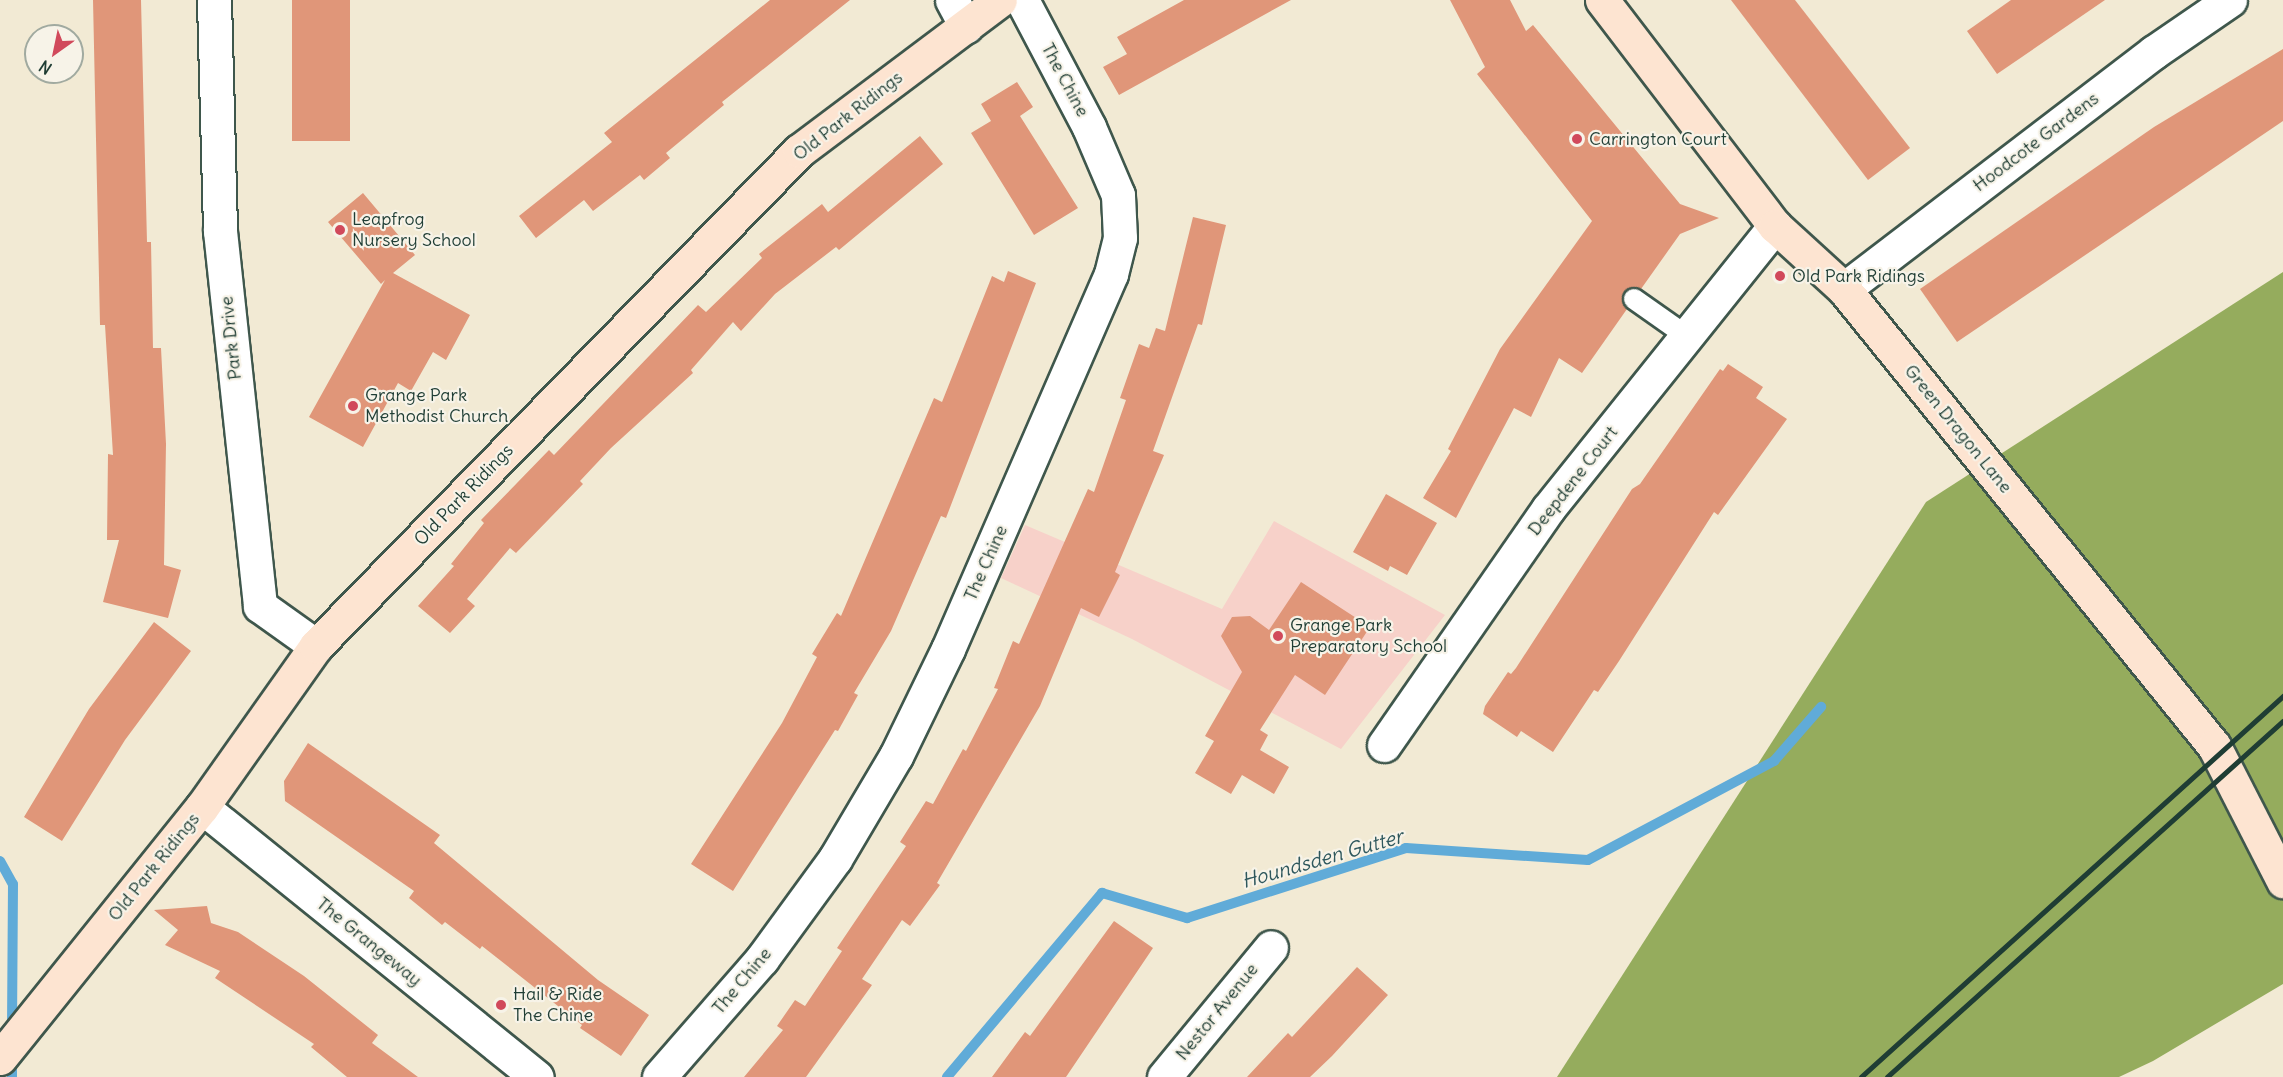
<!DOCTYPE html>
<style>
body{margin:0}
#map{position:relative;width:2283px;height:1077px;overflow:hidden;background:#f2ead4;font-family:Delius,sans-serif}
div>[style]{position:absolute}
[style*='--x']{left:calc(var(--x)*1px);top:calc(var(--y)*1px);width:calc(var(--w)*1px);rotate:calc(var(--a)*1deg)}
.built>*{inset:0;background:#f7d1c9}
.forest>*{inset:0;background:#95ac5d}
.stream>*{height:10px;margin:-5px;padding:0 5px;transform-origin:5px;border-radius:5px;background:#60abd8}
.building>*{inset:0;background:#e09679;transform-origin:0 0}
.roads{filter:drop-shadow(2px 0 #3f574c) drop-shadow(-2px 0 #3f574c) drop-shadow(0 2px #3f574c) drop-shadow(0 -2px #3f574c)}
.lane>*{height:20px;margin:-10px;padding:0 10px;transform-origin:10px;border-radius:10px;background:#fff}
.street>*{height:33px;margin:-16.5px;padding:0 16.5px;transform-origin:16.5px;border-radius:16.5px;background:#fff}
.secondary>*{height:33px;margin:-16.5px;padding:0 16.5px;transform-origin:16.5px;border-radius:16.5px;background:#fde4d1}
.rail>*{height:4.5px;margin:-2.25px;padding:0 2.25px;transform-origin:2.25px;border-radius:2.25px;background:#1f3d34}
.dots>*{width:16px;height:16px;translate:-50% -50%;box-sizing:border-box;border:3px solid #f7f3e8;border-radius:50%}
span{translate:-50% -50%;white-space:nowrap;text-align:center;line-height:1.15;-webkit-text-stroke:4.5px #f7f3e8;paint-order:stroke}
.street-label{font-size:18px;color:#1f3d34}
.poi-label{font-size:18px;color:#1f3d34}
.left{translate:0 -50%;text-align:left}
.water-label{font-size:20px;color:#2f585d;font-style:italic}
.north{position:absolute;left:24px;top:24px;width:60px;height:60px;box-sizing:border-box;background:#f7f3e8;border:2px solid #a1aaa0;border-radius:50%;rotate:213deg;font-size:16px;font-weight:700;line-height:24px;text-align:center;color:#1f3d34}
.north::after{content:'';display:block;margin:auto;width:21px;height:27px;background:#d1495b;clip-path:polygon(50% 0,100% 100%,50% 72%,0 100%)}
</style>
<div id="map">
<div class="built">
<div style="clip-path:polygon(1274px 521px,1445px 615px,1341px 749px,1132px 639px,1001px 578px,1025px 525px,1222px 609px)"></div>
</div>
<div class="forest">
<div style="clip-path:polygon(2283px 272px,2283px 984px,2153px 1061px,2119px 1077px,1557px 1077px,1926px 502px)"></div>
</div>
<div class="stream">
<div style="--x:0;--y:861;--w:26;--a:61"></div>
<div style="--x:13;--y:884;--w:145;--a:90.4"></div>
<div style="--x:12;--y:1077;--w:21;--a:-90"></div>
<div style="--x:947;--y:1077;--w:241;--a:-49.9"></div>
<div style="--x:1102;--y:893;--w:89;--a:16.4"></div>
<div style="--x:1187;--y:918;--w:230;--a:-17.7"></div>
<div style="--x:1406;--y:848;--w:182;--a:3.8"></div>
<div style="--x:1588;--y:860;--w:211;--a:-28"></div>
<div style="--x:1774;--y:761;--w:72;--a:-49"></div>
</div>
<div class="building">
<div style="clip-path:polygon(93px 0,141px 0,147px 242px,151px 242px,153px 348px,161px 348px,166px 444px,164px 565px,181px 570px,168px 618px,103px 602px,119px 540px,107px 540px,108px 454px,113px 455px,105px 325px,100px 325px)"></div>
<div style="left:292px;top:0;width:58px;height:141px"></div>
<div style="clip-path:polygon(770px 0,850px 0,722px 102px,724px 105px,666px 153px,670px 158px,644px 180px,640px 175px,593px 211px,584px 200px,536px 238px,519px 216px,612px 142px,604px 133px)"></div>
<div style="clip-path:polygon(1184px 0,1291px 0,1119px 95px,1103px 67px,1127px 54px,1117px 37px)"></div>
<div style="clip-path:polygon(1450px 0,1510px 0,1526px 31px,1533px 25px,1680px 204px,1719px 218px,1680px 234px,1641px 289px,1634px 287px,1625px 292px,1622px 299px,1627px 309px,1582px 373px,1559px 358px,1531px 417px,1514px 408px,1456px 518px,1423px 498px,1451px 451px,1448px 449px,1500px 349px,1592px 221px,1477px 74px,1485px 67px)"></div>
<div style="clip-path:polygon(1731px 0,1795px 0,1910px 148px,1868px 180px)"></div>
<div style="clip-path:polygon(2011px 0,2105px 0,1997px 74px,1967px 31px)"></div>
<div style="clip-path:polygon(2283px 49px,2283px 121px,1957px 342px,1920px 289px,2154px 127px)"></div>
<div style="clip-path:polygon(1017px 82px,1033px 107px,1020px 116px,1078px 208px,1034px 235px,971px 133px,991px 121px,981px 104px)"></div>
<div style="clip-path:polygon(920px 136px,943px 164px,839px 250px,836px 247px,775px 294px,741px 331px,733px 322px,691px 370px,693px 373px,611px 448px,580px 481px,583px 484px,516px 553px,510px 548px,467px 599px,475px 606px,450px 633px,418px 606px,454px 566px,451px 564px,484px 523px,481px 520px,549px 450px,554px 455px,698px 305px,706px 312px,762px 258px,759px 254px,822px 204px,828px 212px)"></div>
<div style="clip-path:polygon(363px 193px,415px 255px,393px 273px,470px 315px,446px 360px,433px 352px,411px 391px,398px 383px,363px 447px,309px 417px,385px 280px,381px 284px,328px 222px)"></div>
<div style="clip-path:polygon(1193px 217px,1226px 225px,1202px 325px,1198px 324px,1153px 451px,1164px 455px,1115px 572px,1120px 575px,1099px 617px,1081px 608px,1040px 706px,937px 883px,940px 885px,910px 926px,902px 920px,862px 979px,872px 985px,806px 1077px,744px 1077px,783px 1030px,777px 1026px,795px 1000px,805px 1006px,842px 951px,837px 948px,906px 846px,900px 842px,926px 801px,933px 804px,963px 749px,966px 751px,998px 689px,994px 688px,1013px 641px,1019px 644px,1088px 489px,1094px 492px,1126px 400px,1120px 398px,1139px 344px,1149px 348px,1156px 328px,1165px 331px)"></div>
<div style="clip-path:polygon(1008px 271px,1036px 283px,946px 518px,941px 516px,891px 631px,854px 693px,858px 695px,838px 731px,835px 730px,733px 891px,691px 864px,782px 723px,817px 657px,812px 654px,837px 613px,841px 616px,934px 398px,942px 402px,992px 276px,1004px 282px)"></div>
<div style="clip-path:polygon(1728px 364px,1763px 387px,1756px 398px,1787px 419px,1718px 515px,1714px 512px,1619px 661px,1598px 692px,1594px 690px,1553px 752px,1521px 731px,1517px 737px,1483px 714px,1485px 706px,1508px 672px,1511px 674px,1516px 668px,1632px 489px,1640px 484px,1720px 369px,1723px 371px)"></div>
<div style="clip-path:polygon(1386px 494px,1437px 523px,1407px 575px,1390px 566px,1388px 571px,1353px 552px)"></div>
<div style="clip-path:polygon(1301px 582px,1370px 627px,1325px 695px,1295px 675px,1260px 730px,1268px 735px,1260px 750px,1289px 767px,1274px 794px,1242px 775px,1231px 794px,1195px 773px,1214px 741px,1205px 736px,1242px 672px,1221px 636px,1232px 617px,1250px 616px,1269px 630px)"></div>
<div style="clip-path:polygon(154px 622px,191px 651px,125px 740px,62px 841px,24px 817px,89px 709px)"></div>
<div style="clip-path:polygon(308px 743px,440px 835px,434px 843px,598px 980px,649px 1015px,621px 1056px,580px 1028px,582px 1025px,482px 946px,480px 949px,445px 922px,442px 925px,409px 898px,414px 891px,285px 801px,284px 781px)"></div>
<div style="clip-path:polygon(207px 906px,211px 923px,238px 932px,304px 976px,378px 1035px,372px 1043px,418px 1077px,347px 1077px,311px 1047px,314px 1044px,215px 978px,220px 971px,165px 945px,178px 930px,154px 910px)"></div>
<div style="clip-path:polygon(1114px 921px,1153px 948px,1066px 1077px,992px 1077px,1025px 1032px,1030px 1036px)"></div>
<div style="clip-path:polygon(1357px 967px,1388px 995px,1332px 1056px,1310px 1077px,1247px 1077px,1288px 1033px,1292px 1037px)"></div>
</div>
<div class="roads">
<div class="lane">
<div style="--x:1634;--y:299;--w:66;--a:35.1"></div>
</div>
<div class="street">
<div style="--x:214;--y:0;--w:231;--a:88.5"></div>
<div style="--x:220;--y:231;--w:377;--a:83.9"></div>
<div style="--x:260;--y:606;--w:69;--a:35.5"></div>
<div style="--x:952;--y:0;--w:30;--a:62"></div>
<div style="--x:1844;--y:289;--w:390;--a:-37.4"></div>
<div style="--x:2154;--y:52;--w:92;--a:-34.4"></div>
<div style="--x:1384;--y:745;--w:287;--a:-55.2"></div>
<div style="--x:1548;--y:509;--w:363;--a:-51.3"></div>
<div style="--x:202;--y:807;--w:430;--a:38.9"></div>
<div style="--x:659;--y:1077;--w:157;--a:-48.9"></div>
<div style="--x:762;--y:959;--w:124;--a:-53.9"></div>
<div style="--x:835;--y:859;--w:120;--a:-59.4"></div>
<div style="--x:896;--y:756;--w:119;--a:-64.1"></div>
<div style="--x:948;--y:649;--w:409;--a:-66.5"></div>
<div style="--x:1111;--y:274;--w:37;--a:-76"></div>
<div style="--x:1120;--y:238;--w:43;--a:-92.7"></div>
<div style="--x:1118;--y:195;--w:74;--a:-113.1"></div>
<div style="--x:1089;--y:127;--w:144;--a:-117.8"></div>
<div style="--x:1164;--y:1077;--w:168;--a:-50.5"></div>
</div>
<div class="secondary">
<div style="--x:1602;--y:0;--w:285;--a:52.6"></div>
<div style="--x:1775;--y:226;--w:93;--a:42.4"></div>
<div style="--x:1844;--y:289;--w:588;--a:51.01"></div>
<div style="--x:2214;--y:746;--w:152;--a:62.9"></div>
<div style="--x:0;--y:1058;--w:322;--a:-51.2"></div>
<div style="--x:202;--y:807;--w:197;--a:-54.7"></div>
<div style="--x:316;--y:646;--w:692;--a:-45.7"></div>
<div style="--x:799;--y:151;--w:251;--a:-36.9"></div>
</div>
</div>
<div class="rail">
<div style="--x:1861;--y:1077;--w:569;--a:-42.08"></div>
<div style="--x:1887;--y:1077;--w:532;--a:-41.96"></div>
</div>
<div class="dots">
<div style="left:1577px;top:139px;background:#d1495b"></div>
<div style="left:340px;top:230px;background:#d1495b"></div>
<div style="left:1780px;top:276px;background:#d1495b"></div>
<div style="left:353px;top:406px;background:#d1495b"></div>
<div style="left:1278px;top:636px;background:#d1495b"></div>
<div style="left:501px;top:1005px;background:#d1495b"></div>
</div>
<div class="street-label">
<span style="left:1065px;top:80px;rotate:62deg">The Chine</span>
<span style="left:848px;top:116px;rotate:-38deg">Old Park Ridings</span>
<span style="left:2036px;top:142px;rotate:-37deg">Hoodcote Gardens</span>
<span style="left:231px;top:338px;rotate:-96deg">Park Drive</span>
<span style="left:1958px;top:429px;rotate:51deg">Green Dragon Lane</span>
<span style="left:1573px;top:481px;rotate:-52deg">Deepdene Court</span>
<span style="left:464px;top:495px;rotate:-46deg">Old Park Ridings</span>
<span style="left:986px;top:563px;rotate:-66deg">The Chine</span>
<span style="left:154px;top:867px;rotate:-51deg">Old Park Ridings</span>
<span style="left:369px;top:942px;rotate:39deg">The Grangeway</span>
<span style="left:742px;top:981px;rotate:-50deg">The Chine</span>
<span style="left:1217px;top:1012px;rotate:-51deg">Nestor Avenue</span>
</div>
<div class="poi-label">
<span class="left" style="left:1589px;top:139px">Carrington Court</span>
<span class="left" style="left:352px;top:230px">Leapfrog<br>Nursery School</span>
<span class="left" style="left:1792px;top:276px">Old Park Ridings</span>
<span class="left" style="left:365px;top:406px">Grange Park<br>Methodist Church</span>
<span class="left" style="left:1290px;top:636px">Grange Park<br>Preparatory School</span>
<span class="left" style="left:513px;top:1005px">Hail &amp; Ride<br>The Chine</span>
</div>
<div class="water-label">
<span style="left:1322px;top:858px;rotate:-16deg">Houndsden Gutter</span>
</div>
<div class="north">N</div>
</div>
